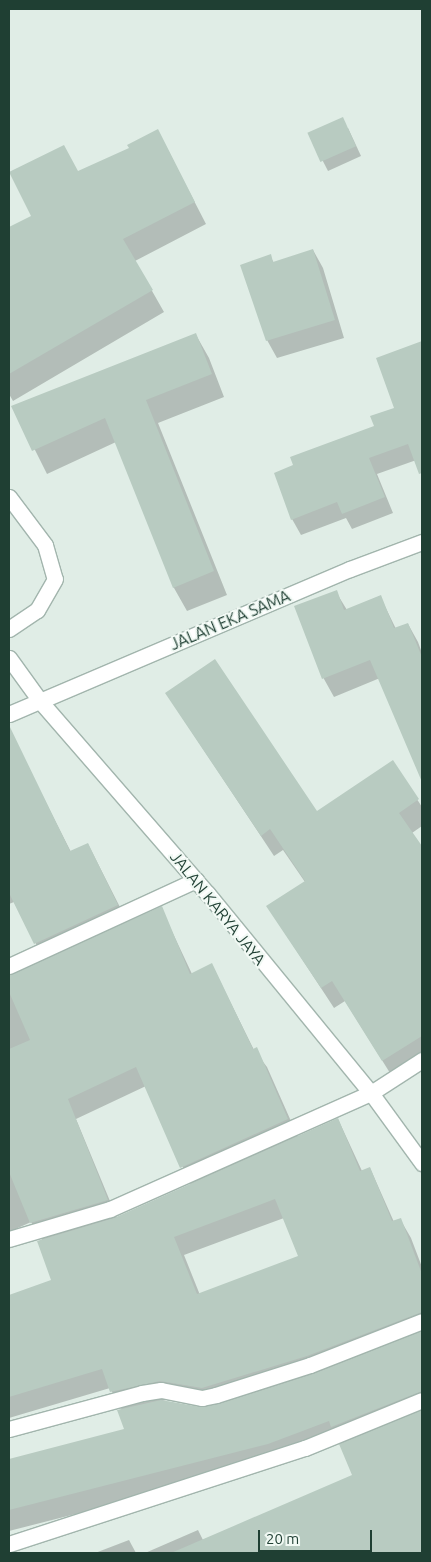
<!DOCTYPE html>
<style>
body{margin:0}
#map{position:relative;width:431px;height:1562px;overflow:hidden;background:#e0ede6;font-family:Ubuntu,sans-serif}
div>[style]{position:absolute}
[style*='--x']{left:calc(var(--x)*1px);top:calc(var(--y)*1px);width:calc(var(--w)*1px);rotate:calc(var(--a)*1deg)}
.shadow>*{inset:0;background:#0003}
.building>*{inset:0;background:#b8cbc1;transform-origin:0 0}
.roads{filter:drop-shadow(1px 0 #a2b5ad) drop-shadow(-1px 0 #a2b5ad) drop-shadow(0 1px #a2b5ad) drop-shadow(0 -1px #a2b5ad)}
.lane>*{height:15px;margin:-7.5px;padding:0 7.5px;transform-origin:7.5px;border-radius:7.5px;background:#fff}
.street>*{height:15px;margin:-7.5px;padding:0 7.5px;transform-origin:7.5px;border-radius:7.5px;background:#fff}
.secondary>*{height:15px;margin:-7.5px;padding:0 7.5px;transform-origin:7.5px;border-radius:7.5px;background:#fff}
span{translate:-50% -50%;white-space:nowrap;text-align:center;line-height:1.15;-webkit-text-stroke:4px #f1f9f4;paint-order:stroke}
.street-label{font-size:16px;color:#1f3f33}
.frame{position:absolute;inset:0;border:10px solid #1f3f33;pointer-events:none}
.scale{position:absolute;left:258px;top:1530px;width:114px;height:22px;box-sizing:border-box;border:2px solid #1f3f33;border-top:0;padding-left:6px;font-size:15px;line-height:18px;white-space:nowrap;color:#1f3f33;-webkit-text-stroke:4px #f1f9f4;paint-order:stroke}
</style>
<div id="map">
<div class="shadow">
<div style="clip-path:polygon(348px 128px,361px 156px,328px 171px,309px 134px)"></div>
<div style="clip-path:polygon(158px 131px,206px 224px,135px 261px,164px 312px,13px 401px,9px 394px,9px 228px,32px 217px,78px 173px,130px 149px)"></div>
<div style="clip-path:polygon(313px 250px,323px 268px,344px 338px,277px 358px,267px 340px,270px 256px,274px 263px)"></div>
<div style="clip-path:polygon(196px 335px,209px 358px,224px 397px,158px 423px,227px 595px,187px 611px,174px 588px,116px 442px,47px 474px,13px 406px)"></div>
<div style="clip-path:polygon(422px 342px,422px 458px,377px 474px,393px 513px,352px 529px,346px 518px,301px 535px,292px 519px,375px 427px,396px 408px,377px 359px)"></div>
<div style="clip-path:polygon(336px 592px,347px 610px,380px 596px,396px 629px,408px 624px,418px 642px,422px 653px,422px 777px,380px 678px,334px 697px,324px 679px,296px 607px)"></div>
<div style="clip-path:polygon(166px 693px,317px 812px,393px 762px,422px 807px,422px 826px,412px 833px,422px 849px,422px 1065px,395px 1081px,345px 1001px,334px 1008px,268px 907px,305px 882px,283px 850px,274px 856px)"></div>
<div style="clip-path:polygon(evenodd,19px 749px,71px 852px,88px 844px,128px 923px,161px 908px,192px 974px,212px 965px,254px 1050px,267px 1067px,298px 1137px,338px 1119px,362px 1171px,370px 1168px,394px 1222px,400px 1219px,411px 1238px,422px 1267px,422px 1553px,145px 1553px,198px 1530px,203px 1540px,354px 1476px,340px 1440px,279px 1462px,9px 1531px,9px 1460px,126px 1430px,122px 1410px,110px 1388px,9px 1418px,9px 1296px,53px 1281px,42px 1240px,31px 1222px,9px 1232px,9px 975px,45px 961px,14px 902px,9px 904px,9px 754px,19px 749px,146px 1086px,191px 1185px,117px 1218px,76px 1119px,146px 1086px,19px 749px,284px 1218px,300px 1257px,200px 1295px,184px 1255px,284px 1218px,19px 749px,171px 1399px,212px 1406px,201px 1409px,162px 1401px,171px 1399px)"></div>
<div style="clip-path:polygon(129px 1540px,136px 1553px,95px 1553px)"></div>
</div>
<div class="building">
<div style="left:343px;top:117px;width:32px;height:39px;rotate:66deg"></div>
<div style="clip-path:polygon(158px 129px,195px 202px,123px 239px,153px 290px,9px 374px,9px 227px,31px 216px,9px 172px,64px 145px,78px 171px,129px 148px,127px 145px)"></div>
<div style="clip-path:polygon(313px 249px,335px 320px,266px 341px,240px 265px,271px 254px,273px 262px)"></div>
<div style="clip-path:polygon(196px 333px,212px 374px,146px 400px,214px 571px,173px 588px,105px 418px,32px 451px,11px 406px)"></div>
<div style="clip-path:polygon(422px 341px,422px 473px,419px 474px,408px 444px,369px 458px,385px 497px,342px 514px,337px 502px,291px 520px,274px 473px,293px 465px,290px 457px,374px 426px,370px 416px,394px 408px,376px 358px)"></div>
<div style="clip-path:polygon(337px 590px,344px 610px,381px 595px,394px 628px,408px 623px,422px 657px,422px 782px,370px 660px,322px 679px,294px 606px)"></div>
<div style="clip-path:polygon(215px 659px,317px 811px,393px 760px,419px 799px,399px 813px,422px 846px,422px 1036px,382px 1061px,332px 981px,321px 988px,266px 906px,305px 881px,270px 829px,261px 836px,165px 693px)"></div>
<div style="clip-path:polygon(9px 725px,70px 851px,88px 843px,118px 905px,34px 944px,9px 893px)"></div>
<div style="clip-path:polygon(162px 906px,190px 974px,212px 963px,253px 1049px,257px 1047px,288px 1119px,180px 1168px,136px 1067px,68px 1099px,108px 1200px,30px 1223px,9px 1172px,9px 1049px,30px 1040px,9px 992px,9px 975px)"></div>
<div style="clip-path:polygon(evenodd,338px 1118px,360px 1171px,370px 1167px,392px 1221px,401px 1218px,422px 1274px,422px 1312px,307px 1356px,202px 1388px,160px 1381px,110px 1392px,102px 1369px,9px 1397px,9px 1295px,51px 1280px,37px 1241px,114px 1218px,338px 1118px,275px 1199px,298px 1256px,197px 1294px,174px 1237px,275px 1199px)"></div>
<div style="clip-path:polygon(422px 1331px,422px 1391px,331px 1427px,329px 1421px,268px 1444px,9px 1510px,9px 1459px,124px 1429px,117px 1410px,161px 1400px,201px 1407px,218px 1404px,313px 1374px)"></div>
<div style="clip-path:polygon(422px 1410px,422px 1553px,171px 1553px,352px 1475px,339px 1444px)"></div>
</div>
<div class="roads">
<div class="lane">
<div style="--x:9;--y:497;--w:60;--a:53.1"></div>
<div style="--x:45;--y:545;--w:35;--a:74"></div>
<div style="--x:55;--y:579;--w:36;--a:120"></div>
<div style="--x:37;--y:610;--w:34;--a:146"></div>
<div style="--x:9;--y:714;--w:34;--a:-23"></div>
<div style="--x:371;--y:1093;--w:61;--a:-32.9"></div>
</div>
<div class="street">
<div style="--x:40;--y:701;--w:337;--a:-23.1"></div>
<div style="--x:350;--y:569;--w:77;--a:-20.6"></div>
<div style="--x:9;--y:966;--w:206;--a:-24.7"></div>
<div style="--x:9;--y:1239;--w:105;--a:-16.5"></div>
<div style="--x:110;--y:1209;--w:286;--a:-24"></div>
<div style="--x:9;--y:1429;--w:138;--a:-15.1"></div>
<div style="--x:142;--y:1393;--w:19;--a:-9"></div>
<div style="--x:161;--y:1390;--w:42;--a:11"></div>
<div style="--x:202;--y:1398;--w:14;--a:-12"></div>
<div style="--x:216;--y:1395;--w:99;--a:-17.7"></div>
<div style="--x:310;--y:1365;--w:120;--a:-21.4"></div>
<div style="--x:9;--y:1544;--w:311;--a:-18"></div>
<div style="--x:305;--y:1448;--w:126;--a:-22.3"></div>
</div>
<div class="secondary">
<div style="--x:9;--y:658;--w:53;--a:54.2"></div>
<div style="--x:40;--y:701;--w:256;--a:49"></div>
<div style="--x:208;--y:894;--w:257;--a:50.7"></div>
<div style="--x:371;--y:1093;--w:87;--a:53.9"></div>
</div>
</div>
<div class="street-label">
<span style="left:230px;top:620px;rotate:-23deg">JALAN EKA SAMA</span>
<span style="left:218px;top:908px;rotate:51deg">JALAN KARYA JAYA</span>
</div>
<div class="frame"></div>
<div class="scale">20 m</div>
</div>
